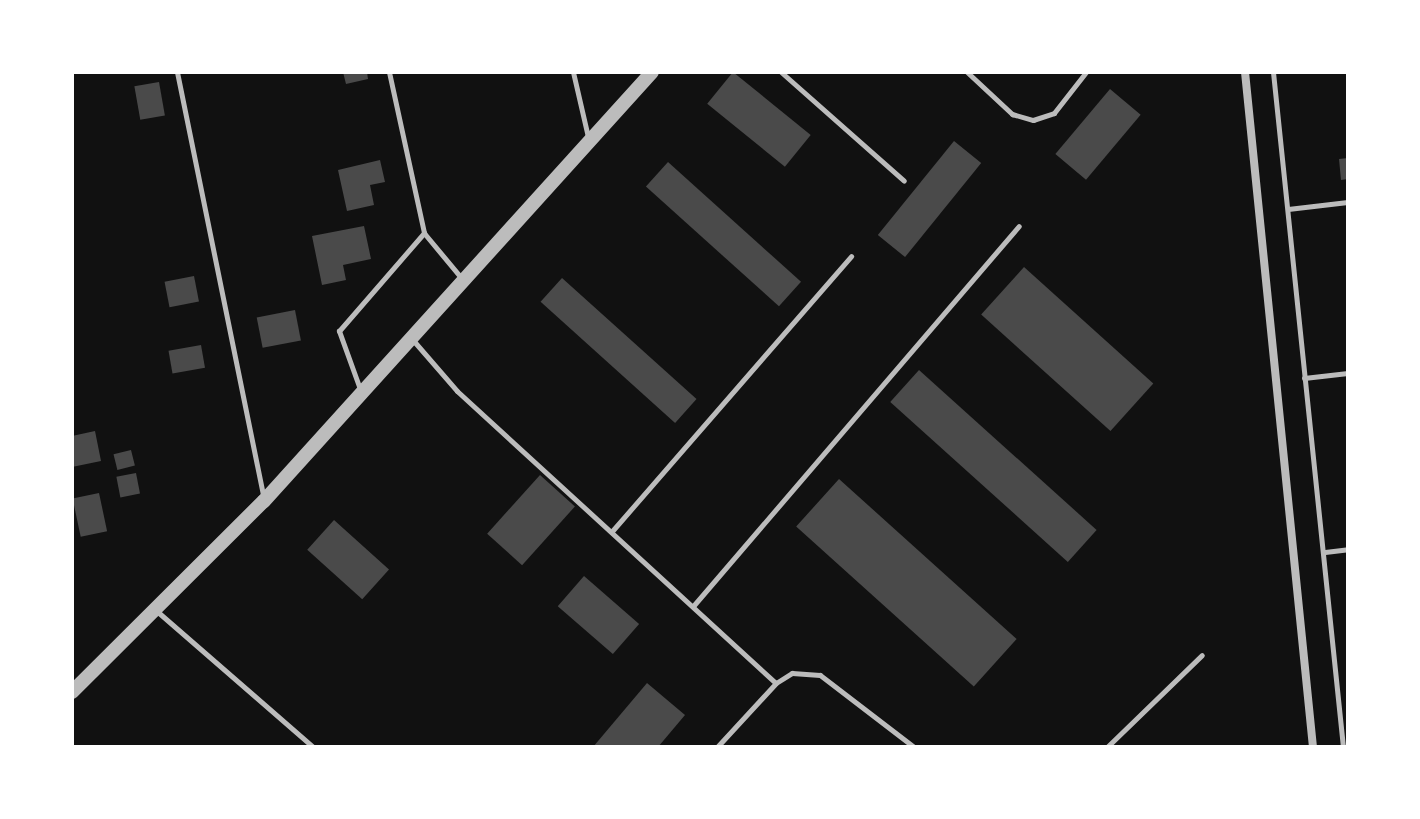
<!DOCTYPE html>
<style>
body{margin:0}
#map{position:relative;width:1420px;height:819px;overflow:hidden;background:#111;font-family:Commissioner,sans-serif}
div>[style]{position:absolute}
[style*='--x']{left:calc(var(--x)*1px);top:calc(var(--y)*1px);width:calc(var(--w)*1px);rotate:calc(var(--a)*1deg)}
.building>*{inset:0;background:#4a4a4a;transform-origin:0 0}
.service>*{height:5px;margin:-2.5px;padding:0 2.5px;transform-origin:2.5px;border-radius:2.5px;background:#bcbcbc}
.minor>*{height:8px;margin:-4px;padding:0 4px;transform-origin:4px;border-radius:4px;background:#bcbcbc}
.tertiary>*{height:14px;margin:-7px;padding:0 7px;transform-origin:7px;border-radius:7px;background:#bcbcbc}
span{translate:-50% -50%;white-space:nowrap;text-align:center;line-height:1.15;-webkit-text-stroke:6px #fff;paint-order:stroke}
.frame{position:absolute;inset:0;border:74px solid #fff;pointer-events:none}
</style>
<div id="map">
<div class="building">
<div style="clip-path:polygon(343px 72px,367px 72px,368px 79px,346px 84px)"></div>
<div style="left:733px;top:72px;width:100px;height:41px;rotate:39deg"></div>
<div style="left:159px;top:82px;width:34px;height:25px;rotate:80deg"></div>
<div style="left:1110px;top:89px;width:40px;height:85px;rotate:40deg"></div>
<div style="left:954px;top:141px;width:35px;height:121px;rotate:39deg"></div>
<div style="clip-path:polygon(1348px 158px,1348px 179px,1341px 180px,1339px 159px)"></div>
<div style="clip-path:polygon(380px 160px,385px 182px,370px 185px,374px 205px,347px 211px,338px 170px)"></div>
<div style="left:668px;top:162px;width:179px;height:33px;rotate:42deg"></div>
<div style="clip-path:polygon(364px 226px,371px 259px,343px 265px,346px 280px,322px 285px,312px 236px)"></div>
<div style="left:1024px;top:267px;width:174px;height:64px;rotate:42deg"></div>
<div style="left:194px;top:276px;width:26px;height:30px;rotate:79deg"></div>
<div style="left:562px;top:278px;width:181px;height:32px;rotate:42deg"></div>
<div style="left:295px;top:310px;width:31px;height:39px;rotate:79deg"></div>
<div style="left:201px;top:345px;width:23px;height:33px;rotate:80deg"></div>
<div style="left:919px;top:370px;width:239px;height:43px;rotate:42deg"></div>
<div style="clip-path:polygon(95px 431px,101px 461px,72px 467px,72px 436px)"></div>
<div style="left:131px;top:450px;width:16px;height:18px;rotate:76deg"></div>
<div style="left:136px;top:473px;width:21px;height:20px;rotate:79deg"></div>
<div style="left:540px;top:475px;width:47px;height:79px;rotate:42deg"></div>
<div style="left:839px;top:479px;width:239px;height:64px;rotate:42deg"></div>
<div style="left:99px;top:493px;width:39px;height:27px;rotate:78deg"></div>
<div style="left:334px;top:520px;width:74px;height:40px;rotate:42deg"></div>
<div style="left:584px;top:576px;width:73px;height:40px;rotate:41deg"></div>
<div style="clip-path:polygon(647px 683px,685px 715px,658px 747px,593px 747px)"></div>
</div>
<div class="service">
<div style="--x:177;--y:72;--w:433;--a:78.5"></div>
<div style="--x:389;--y:72;--w:165;--a:77.7"></div>
<div style="--x:424;--y:233;--w:61;--a:50.3"></div>
<div style="--x:573;--y:72;--w:67;--a:77"></div>
<div style="--x:781;--y:72;--w:164;--a:41.5"></div>
<div style="--x:967;--y:72;--w:62;--a:43"></div>
<div style="--x:1012;--y:114;--w:22;--a:16"></div>
<div style="--x:1033;--y:120;--w:22;--a:-18"></div>
<div style="--x:1054;--y:113;--w:52;--a:-52"></div>
<div style="--x:1273;--y:72;--w:679;--a:84.08"></div>
<div style="--x:1288;--y:209;--w:60;--a:-6.7"></div>
<div style="--x:412;--y:339;--w:69;--a:49.1"></div>
<div style="--x:457;--y:391;--w:432;--a:42.5"></div>
<div style="--x:776;--y:683;--w:87;--a:132.7"></div>
<div style="--x:1304;--y:378;--w:44;--a:-6.5"></div>
<div style="--x:360;--y:389;--w:62;--a:-109.9"></div>
<div style="--x:339;--y:331;--w:130;--a:-49.1"></div>
<div style="--x:613;--y:530;--w:363;--a:-49"></div>
<div style="--x:1325;--y:552;--w:23;--a:-7"></div>
<div style="--x:694;--y:605;--w:499;--a:-49.4"></div>
<div style="--x:159;--y:613;--w:204;--a:41"></div>
<div style="--x:776;--y:683;--w:19;--a:-32"></div>
<div style="--x:792;--y:673;--w:28;--a:4"></div>
<div style="--x:820;--y:675;--w:118;--a:37.5"></div>
<div style="--x:1107;--y:747;--w:132;--a:-44.1"></div>
</div>
<div class="minor">
<div style="--x:1245;--y:72;--w:678;--a:84.25"></div>
</div>
<div class="tertiary">
<div style="--x:72;--y:692;--w:271;--a:-44.9"></div>
<div style="--x:264;--y:501;--w:578;--a:-47.87"></div>
</div>
<div class="frame"></div>
</div>
